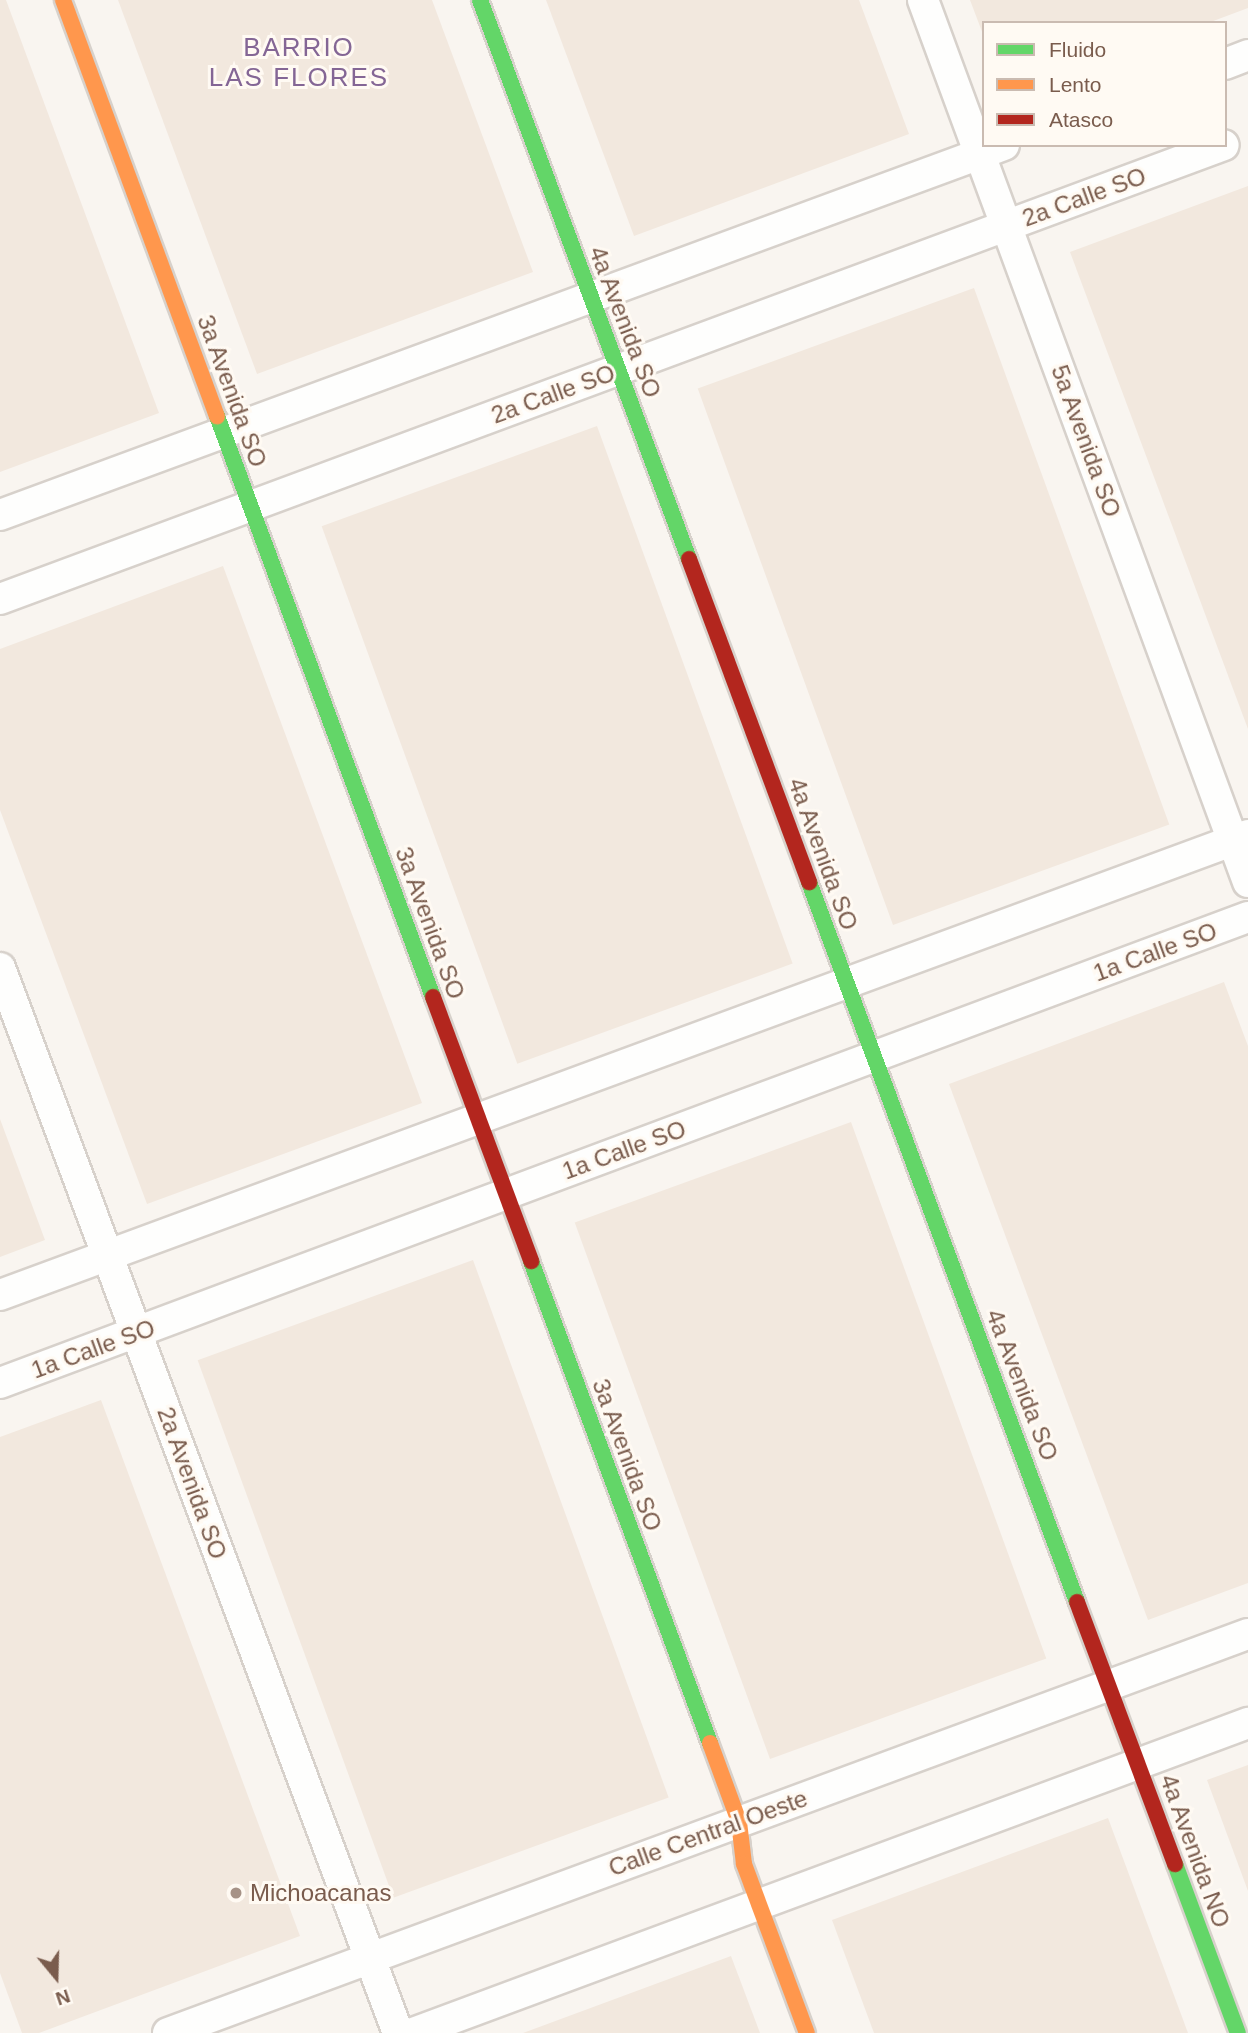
<!DOCTYPE html>
<style>
body{margin:0}
#map{position:relative;width:1248px;height:2033px;overflow:hidden;background:#f9f5f0;font-family:Arial,sans-serif}
div>[style]{position:absolute}
[style*='--x']{left:calc(var(--x)*1px);top:calc(var(--y)*1px);width:calc(var(--w)*1px);rotate:calc(var(--a)*1deg)}
.residential>*{inset:0;background:#f2e8de;transform-origin:0 0}
.roads{filter:drop-shadow(2px 0 #d7d1cb) drop-shadow(-2px 0 #d7d1cb) drop-shadow(0 2px #d7d1cb) drop-shadow(0 -2px #d7d1cb)}
.street>*{height:30px;margin:-15px;padding:0 15px;transform-origin:15px;border-radius:15px;background:#fefefd}
.fast>*{height:16px;margin:-8px;padding:0 8px;transform-origin:8px;border-radius:8px;background:#63d668}
.slow>*{height:16px;margin:-8px;padding:0 8px;transform-origin:8px;border-radius:8px;background:#ff974d}
.jam>*{height:16px;margin:-8px;padding:0 8px;transform-origin:8px;border-radius:8px;background:#b3261e}
.dots>*{width:19px;height:19px;translate:-50% -50%;box-sizing:border-box;border:4px solid #fffaf3;border-radius:50%}
span{translate:-50% -50%;white-space:nowrap;text-align:center;line-height:1.15;-webkit-text-stroke:6px #fffaf3;paint-order:stroke}
.street-label{font-size:24px;color:#7a5c4d}
.poi-label{font-size:24px;color:#7a5c4d}
.left{translate:0 -50%;text-align:left}
.neighbourhood-label{font-size:26px;color:#846695;letter-spacing:2px}
.legend{position:absolute;left:982px;top:21px;width:245px;height:126px;box-sizing:border-box;background:#fffaf3;border:2px solid #cabbb1;margin:0;padding:9px 12px;list-style:none;font-size:21px;color:#7a5c4d}
.legend li{display:flex;align-items:center;gap:14px;height:35px}
.legend b{width:35px;border:2px solid #cabbb1}
.north{position:absolute;left:21px;top:1942px;width:70px;height:70px;-webkit-text-stroke:5px #fffaf3;paint-order:stroke;rotate:161deg;font-size:19px;font-weight:700;line-height:28px;text-align:center;color:#7a5c4d}
.north::after{content:'';display:block;margin:auto;width:24px;height:32px;background:#7a5c4d;clip-path:polygon(50% 0,100% 100%,50% 72%,0 100%)}
</style>
<div id="map">
<div class="residential">
<div style="clip-path:polygon(0 0,6px 0,159px 413px,0 472px)"></div>
<div style="clip-path:polygon(118px 0,432px 0,533px 272px,257px 374px)"></div>
<div style="clip-path:polygon(546px 0,859px 0,909px 134px,634px 236px)"></div>
<div style="clip-path:polygon(970px 0,1248px 0,1248px 8px,1208px 23px,984px 23px,984px 37px)"></div>
<div style="clip-path:polygon(1248px 186px,1248px 729px,1070px 252px)"></div>
<div style="left:974px;top:288px;width:571px;height:294px;rotate:70deg"></div>
<div style="left:597px;top:426px;width:572px;height:293px;rotate:70deg"></div>
<div style="clip-path:polygon(223px 566px,422px 1103px,147px 1204px,0 810px,0 649px)"></div>
<div style="clip-path:polygon(1224px 982px,1248px 1046px,1248px 1583px,1148px 1620px,949px 1084px)"></div>
<div style="clip-path:polygon(0 1119px,45px 1240px,0 1257px)"></div>
<div style="left:851px;top:1122px;width:571px;height:294px;rotate:70deg"></div>
<div style="left:473px;top:1260px;width:572px;height:293px;rotate:70deg"></div>
<div style="clip-path:polygon(101px 1400px,300px 1936px,39px 2033px,22px 2033px,0 1973px,0 1437px)"></div>
<div style="clip-path:polygon(1248px 1765px,1248px 1891px,1207px 1780px)"></div>
<div style="clip-path:polygon(1108px 1818px,1188px 2033px,874px 2033px,832px 1920px)"></div>
<div style="clip-path:polygon(731px 1956px,760px 2033px,523px 2033px)"></div>
</div>
<div class="roads">
<div class="street">
<div style="--x:923;--y:0;--w:940;--a:69.77"></div>
<div style="--x:1225;--y:64;--w:25;--a:-21"></div>
<div style="--x:0;--y:515;--w:1070;--a:-20.23"></div>
<div style="--x:0;--y:599;--w:1305;--a:-20.35"></div>
<div style="--x:0;--y:968;--w:1137;--a:69.51"></div>
<div style="--x:0;--y:1295;--w:1330;--a:-20.23"></div>
<div style="--x:0;--y:1383;--w:1332;--a:-20.48"></div>
<div style="--x:168;--y:2033;--w:1151;--a:-20.28"></div>
<div style="--x:413;--y:2033;--w:891;--a:-20.37"></div>
</div>
<div class="fast">
<div style="--x:480;--y:0;--w:597;--a:69.5"></div>
<div style="--x:217;--y:416;--w:620;--a:69.61"></div>
<div style="--x:809;--y:882;--w:768;--a:69.58"></div>
<div style="--x:531;--y:1261;--w:514;--a:69.63"></div>
<div style="--x:1175;--y:1864;--w:180;--a:69.6"></div>
</div>
<div class="slow">
<div style="--x:63;--y:0;--w:444;--a:69.7"></div>
<div style="--x:710;--y:1743;--w:84;--a:69.8"></div>
<div style="--x:739;--y:1822;--w:42;--a:83.2"></div>
<div style="--x:744;--y:1864;--w:180;--a:69.6"></div>
</div>
<div class="jam">
<div style="--x:689;--y:559;--w:345;--a:69.6"></div>
<div style="--x:433;--y:997;--w:282;--a:69.6"></div>
<div style="--x:1077;--y:1602;--w:280;--a:69.5"></div>
</div>
</div>
<div class="dots">
<div style="left:236px;top:1893px;background:#a69286"></div>
</div>
<div class="street-label">
<span style="left:1084px;top:197px;rotate:-20deg">2a Calle SO</span>
<span style="left:625px;top:322px;rotate:69deg">4a Avenida SO</span>
<span style="left:232px;top:391px;rotate:70deg">3a Avenida SO</span>
<span style="left:553px;top:394px;rotate:-20deg">2a Calle SO</span>
<span style="left:1086px;top:441px;rotate:70deg">5a Avenida SO</span>
<span style="left:823px;top:854px;rotate:70deg">4a Avenida SO</span>
<span style="left:430px;top:923px;rotate:70deg">3a Avenida SO</span>
<span style="left:1155px;top:952px;rotate:-20deg">1a Calle SO</span>
<span style="left:624px;top:1150px;rotate:-20deg">1a Calle SO</span>
<span style="left:93px;top:1349px;rotate:-20deg">1a Calle SO</span>
<span style="left:1022px;top:1385px;rotate:69deg">4a Avenida SO</span>
<span style="left:627px;top:1455px;rotate:70deg">3a Avenida SO</span>
<span style="left:192px;top:1483px;rotate:70deg">2a Avenida SO</span>
<span style="left:708px;top:1833px;rotate:-20deg">Calle Central Oeste</span>
<span style="left:1195px;top:1851px;rotate:70deg">4a Avenida NO</span>
</div>
<div class="poi-label">
<span class="left" style="left:250px;top:1893px">Michoacanas</span>
</div>
<div class="neighbourhood-label">
<span style="left:299px;top:63px">BARRIO<br>LAS FLORES</span>
</div>
<ul class="legend">
<li><b style="height:9px;background:#63d668"></b>Fluido</li>
<li><b style="height:9px;background:#ff974d"></b>Lento</li>
<li><b style="height:9px;background:#b3261e"></b>Atasco</li>
</ul>
<div class="north">N</div>
</div>
